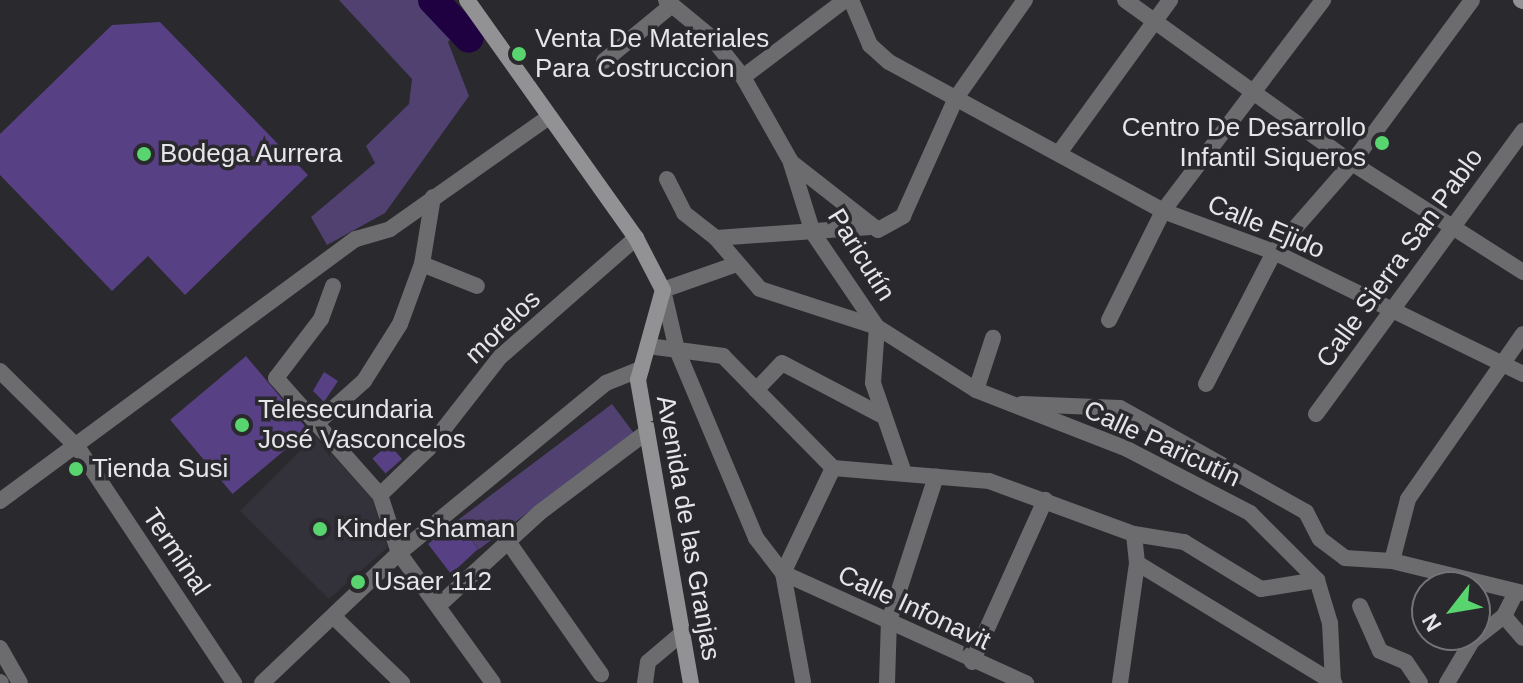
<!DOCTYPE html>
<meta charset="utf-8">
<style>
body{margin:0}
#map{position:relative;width:1523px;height:683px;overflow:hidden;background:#2a292d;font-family:Helvetica,sans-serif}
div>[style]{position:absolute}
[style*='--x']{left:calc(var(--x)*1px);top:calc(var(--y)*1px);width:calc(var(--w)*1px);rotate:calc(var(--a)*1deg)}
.built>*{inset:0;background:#33313a}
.green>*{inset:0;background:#504171;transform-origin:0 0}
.river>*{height:30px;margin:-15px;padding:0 15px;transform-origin:15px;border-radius:15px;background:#1f0141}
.building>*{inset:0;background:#574083;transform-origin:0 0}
.street>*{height:16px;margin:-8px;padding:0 8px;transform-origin:8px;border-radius:8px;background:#6c6c6e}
.secondary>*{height:16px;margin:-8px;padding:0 8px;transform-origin:8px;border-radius:8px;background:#929194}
.dots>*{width:22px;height:22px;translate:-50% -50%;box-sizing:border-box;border:4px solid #2a292d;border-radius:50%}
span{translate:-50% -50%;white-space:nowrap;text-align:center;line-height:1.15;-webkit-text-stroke:7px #2a292d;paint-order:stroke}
.poi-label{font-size:26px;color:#e6e5e7}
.left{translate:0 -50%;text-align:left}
.right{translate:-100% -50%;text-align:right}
.street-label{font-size:26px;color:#e6e5e7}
.north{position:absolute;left:1411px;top:571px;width:80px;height:80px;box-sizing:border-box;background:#2a292d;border:2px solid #757477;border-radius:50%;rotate:239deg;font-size:22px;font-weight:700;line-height:32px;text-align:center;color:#e6e5e7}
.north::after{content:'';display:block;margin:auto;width:28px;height:36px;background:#59d56f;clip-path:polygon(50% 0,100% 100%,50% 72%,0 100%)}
</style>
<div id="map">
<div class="built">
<div style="clip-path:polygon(315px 436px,372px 498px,388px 547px,329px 599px,240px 511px)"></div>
</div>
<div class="green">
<div style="clip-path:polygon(339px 0,425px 0,456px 33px,448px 42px,469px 96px,385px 213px,327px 245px,311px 217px,375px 163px,366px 146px,409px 104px,412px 79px)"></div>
<div style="left:612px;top:404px;width:36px;height:194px;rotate:53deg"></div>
</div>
<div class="river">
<div style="--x:433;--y:0;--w:52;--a:46.5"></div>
</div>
<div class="building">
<div style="clip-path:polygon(160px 22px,308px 175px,185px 295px,148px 256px,112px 291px,0 175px,0 134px,112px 25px)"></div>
<div style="left:246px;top:356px;width:97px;height:99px;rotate:50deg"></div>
<div style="clip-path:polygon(324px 372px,338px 381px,324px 402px,313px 391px)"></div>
<div style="left:389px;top:444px;width:20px;height:22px;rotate:49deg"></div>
<div style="clip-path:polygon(457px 520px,478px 549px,451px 574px,428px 544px)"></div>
</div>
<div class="street">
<div style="--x:666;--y:0;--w:60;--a:39.6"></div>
<div style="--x:712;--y:38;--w:50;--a:51.5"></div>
<div style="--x:743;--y:77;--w:98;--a:60.5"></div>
<div style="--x:791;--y:162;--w:110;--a:38"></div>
<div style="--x:878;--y:230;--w:29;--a:-29"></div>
<div style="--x:903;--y:216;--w:129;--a:-65.8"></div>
<div style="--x:956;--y:98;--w:120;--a:-54.9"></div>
<div style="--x:851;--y:0;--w:49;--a:67.1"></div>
<div style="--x:870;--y:45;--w:25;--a:42"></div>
<div style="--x:889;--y:62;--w:312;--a:28.5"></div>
<div style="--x:1163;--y:211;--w:118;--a:20.3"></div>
<div style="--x:1274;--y:252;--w:277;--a:26.1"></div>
<div style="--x:1125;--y:0;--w:279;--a:35.7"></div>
<div style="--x:1352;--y:163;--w:203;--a:32.5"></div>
<div style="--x:604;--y:61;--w:88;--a:-39.5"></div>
<div style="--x:743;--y:77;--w:128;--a:-37"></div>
<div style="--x:1059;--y:153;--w:189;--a:-54"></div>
<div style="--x:791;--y:163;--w:73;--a:72.6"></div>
<div style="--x:813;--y:233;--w:114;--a:55.8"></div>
<div style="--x:667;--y:179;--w:38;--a:63"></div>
<div style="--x:684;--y:213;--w:41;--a:38"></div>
<div style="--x:716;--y:238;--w:67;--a:49.2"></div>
<div style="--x:760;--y:289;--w:123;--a:18"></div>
<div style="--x:877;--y:327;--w:117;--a:32.5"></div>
<div style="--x:976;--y:390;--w:162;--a:21.3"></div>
<div style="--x:1127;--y:449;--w:139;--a:27.5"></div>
<div style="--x:1250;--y:513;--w:95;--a:45"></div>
<div style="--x:1317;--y:580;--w:45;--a:73.2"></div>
<div style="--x:1330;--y:623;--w:60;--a:87.1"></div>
<div style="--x:716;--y:238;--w:155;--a:-4.1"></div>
<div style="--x:422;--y:264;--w:59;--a:21.8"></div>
<div style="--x:734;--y:265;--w:75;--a:160.6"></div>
<div style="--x:663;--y:290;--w:62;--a:76.9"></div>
<div style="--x:677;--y:350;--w:204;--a:67.2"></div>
<div style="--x:756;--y:538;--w:44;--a:52.4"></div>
<div style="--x:783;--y:573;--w:111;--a:79.6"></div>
<div style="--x:333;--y:286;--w:35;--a:110"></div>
<div style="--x:321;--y:319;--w:74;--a:127.3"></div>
<div style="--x:276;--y:378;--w:157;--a:48.4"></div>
<div style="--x:380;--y:495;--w:61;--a:71.9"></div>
<div style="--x:399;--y:553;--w:160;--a:54.1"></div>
<div style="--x:1109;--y:320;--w:122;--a:-63.6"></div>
<div style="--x:1163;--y:211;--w:265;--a:-52.8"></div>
<div style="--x:877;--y:327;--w:56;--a:94.1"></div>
<div style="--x:873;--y:383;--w:95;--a:71"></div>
<div style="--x:648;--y:346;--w:76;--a:7.6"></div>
<div style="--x:723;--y:356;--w:157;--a:45.5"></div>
<div style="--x:0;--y:371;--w:110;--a:44.6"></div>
<div style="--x:78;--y:448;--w:282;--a:56.4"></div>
<div style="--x:1206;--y:384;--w:148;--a:-62.7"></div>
<div style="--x:1274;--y:252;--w:118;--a:-48.8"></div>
<div style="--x:1352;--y:163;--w:202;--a:-53.6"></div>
<div style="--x:756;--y:390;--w:37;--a:-46"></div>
<div style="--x:782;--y:363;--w:110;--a:27.7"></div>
<div style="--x:976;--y:390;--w:55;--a:-71.9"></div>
<div style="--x:1022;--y:404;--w:98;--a:2.3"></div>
<div style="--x:1120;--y:408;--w:213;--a:29.2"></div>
<div style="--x:1306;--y:512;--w:30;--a:63"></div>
<div style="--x:1320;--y:539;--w:31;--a:37"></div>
<div style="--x:1345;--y:558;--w:47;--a:3.7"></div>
<div style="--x:1392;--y:561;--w:135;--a:13.7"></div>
<div style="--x:1316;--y:414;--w:351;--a:-53.8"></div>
<div style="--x:317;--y:423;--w:63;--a:-41.8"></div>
<div style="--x:364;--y:381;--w:67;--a:-57.7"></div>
<div style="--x:400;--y:324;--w:64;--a:-69.9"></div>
<div style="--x:422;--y:264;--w:68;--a:-80.7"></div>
<div style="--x:833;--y:468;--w:157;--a:4.8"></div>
<div style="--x:989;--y:481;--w:154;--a:20.1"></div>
<div style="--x:1134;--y:534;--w:51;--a:9.1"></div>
<div style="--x:1184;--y:542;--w:90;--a:31.4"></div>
<div style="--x:1261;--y:589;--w:57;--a:-9.1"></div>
<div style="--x:380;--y:495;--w:66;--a:-43.8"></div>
<div style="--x:428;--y:449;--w:117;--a:-52"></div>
<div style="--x:500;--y:357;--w:181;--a:-41.2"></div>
<div style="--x:0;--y:501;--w:442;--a:-36.4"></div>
<div style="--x:356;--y:239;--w:35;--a:-16"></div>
<div style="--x:390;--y:229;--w:194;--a:-35.2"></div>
<div style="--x:507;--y:540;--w:164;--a:55"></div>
<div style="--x:1392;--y:561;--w:64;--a:-75.5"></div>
<div style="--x:1408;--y:499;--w:201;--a:-55.1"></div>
<div style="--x:1137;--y:563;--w:231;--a:31.3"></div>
<div style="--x:783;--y:573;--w:267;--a:24.4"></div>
<div style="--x:783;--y:573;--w:116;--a:-64.5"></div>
<div style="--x:438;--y:606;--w:137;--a:-42.6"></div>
<div style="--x:539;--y:513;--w:135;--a:-36.9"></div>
<div style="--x:1360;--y:606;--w:49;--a:66"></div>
<div style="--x:1380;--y:651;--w:28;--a:23"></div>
<div style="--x:1406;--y:662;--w:25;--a:56"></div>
<div style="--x:1504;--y:616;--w:29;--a:49"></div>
<div style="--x:334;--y:617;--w:95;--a:44.1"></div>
<div style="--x:0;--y:648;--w:40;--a:60.3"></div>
<div style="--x:972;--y:662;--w:178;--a:-65.7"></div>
<div style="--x:0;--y:682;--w:1;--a:45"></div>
<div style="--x:262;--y:683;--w:189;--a:-43.5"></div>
<div style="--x:399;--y:553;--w:268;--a:-39.4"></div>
<div style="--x:606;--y:383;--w:38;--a:-22"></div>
<div style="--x:645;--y:683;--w:21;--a:-82"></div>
<div style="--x:648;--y:662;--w:42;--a:-40.2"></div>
<div style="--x:887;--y:683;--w:62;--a:-88.2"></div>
<div style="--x:889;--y:621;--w:152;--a:-72"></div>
<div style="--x:1120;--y:683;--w:121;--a:-81.9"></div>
<div style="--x:1137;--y:563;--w:29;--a:-96"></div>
<div style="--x:1447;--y:683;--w:49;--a:-59.2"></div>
<div style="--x:1472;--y:641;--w:41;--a:-38"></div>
<div style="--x:1504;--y:616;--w:27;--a:-63"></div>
</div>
<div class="secondary">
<div style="--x:467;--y:0;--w:292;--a:54.6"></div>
<div style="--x:636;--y:238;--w:59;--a:62.6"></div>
<div style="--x:663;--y:290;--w:93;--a:105.5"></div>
<div style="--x:638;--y:380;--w:308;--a:80.1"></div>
<div style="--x:1521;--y:0;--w:2;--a:27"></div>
</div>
<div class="dots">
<div style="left:519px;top:54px;background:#59d56f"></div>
<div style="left:1382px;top:143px;background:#59d56f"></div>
<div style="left:144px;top:154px;background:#59d56f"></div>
<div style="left:242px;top:425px;background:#59d56f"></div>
<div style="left:76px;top:469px;background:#59d56f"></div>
<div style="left:320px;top:529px;background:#59d56f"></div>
<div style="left:358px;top:582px;background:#59d56f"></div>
</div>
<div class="poi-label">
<span class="left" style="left:535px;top:54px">Venta De Materiales<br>Para Costruccion</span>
<span class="right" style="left:1366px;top:143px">Centro De Desarrollo<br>Infantil Siqueros</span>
<span class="left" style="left:160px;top:154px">Bodega Aurrera</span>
<span class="left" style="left:258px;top:425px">Telesecundaria<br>José Vasconcelos</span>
<span class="left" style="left:92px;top:469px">Tienda Susi</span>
<span class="left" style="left:336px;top:529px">Kinder Shaman</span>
<span class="left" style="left:374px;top:582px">Usaer 112</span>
</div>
<div class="street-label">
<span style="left:1266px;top:227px;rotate:23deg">Calle Ejido</span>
<span style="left:861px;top:255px;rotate:58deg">Paricutín</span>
<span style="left:1400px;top:258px;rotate:-54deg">Calle Sierra San Pablo</span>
<span style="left:503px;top:327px;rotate:-44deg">morelos</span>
<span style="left:1162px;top:444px;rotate:25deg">Calle Paricutín</span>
<span style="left:688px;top:528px;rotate:80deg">Avenida de las Granjas</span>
<span style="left:176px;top:552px;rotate:56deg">Terminal</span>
<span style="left:914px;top:608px;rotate:25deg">Calle Infonavit</span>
</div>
<div class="north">N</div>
</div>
